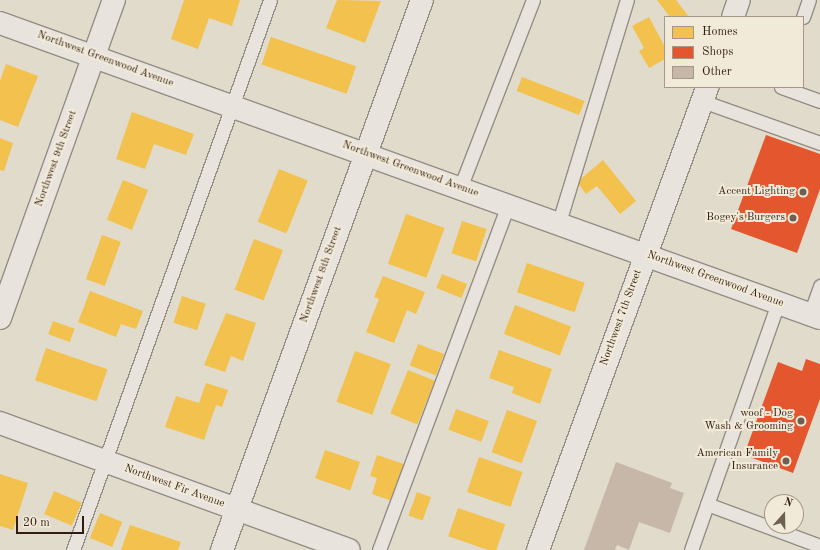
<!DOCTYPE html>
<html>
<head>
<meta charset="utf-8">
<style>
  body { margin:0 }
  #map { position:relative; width:820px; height:550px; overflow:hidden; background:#e1dbcc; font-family:"Old Standard TT",serif }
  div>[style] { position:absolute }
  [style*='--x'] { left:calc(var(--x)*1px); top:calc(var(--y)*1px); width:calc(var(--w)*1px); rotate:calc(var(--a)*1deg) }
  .homes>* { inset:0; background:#f2c14e; transform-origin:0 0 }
  .shops>* { inset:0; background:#e4572e }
  .building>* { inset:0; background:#c7b7a8 }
  .roads { filter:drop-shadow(1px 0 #948d84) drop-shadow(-1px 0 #948d84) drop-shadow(0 1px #948d84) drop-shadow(0 -1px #948d84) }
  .service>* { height:13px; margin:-6.5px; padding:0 6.5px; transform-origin:6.5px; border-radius:6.5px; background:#e8e4dd }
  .minor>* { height:22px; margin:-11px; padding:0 11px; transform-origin:11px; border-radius:11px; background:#e8e4dd }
  .dots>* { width:11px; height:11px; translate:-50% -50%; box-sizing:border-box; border:2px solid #f1ead8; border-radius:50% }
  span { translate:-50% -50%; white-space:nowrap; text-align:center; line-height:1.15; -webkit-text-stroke:4px #f1ead8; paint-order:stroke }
  .street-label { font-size:11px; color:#321b12 }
  .poi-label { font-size:11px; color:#321b12 }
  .right { translate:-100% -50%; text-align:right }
  .legend { position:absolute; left:664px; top:16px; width:140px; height:72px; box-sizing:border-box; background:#f1ead8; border:1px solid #a59789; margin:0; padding:5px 7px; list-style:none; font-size:12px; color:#321b12 }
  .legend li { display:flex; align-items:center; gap:8px; height:20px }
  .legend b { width:20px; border:1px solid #a59789 }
  .north { position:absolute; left:764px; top:494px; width:40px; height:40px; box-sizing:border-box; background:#f1ead8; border:1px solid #a59789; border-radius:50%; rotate:20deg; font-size:11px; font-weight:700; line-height:16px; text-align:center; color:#321b12 }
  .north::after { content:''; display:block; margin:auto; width:14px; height:18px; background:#6f5e53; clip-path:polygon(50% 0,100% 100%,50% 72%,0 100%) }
  .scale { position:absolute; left:16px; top:516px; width:68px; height:18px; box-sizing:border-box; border:2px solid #321b12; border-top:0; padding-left:5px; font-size:12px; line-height:14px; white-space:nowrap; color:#321b12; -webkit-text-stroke:3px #f1ead8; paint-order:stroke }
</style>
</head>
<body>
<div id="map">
  <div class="homes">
    <div style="clip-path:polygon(184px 0,240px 0,232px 26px,209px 18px,198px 49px,171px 39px)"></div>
    <div style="clip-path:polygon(337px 0,381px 1px,365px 43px,326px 28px)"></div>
    <div style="clip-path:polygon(657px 0,676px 0,689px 17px,670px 17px)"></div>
    <div style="clip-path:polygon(649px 17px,665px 47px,665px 59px,649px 68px,639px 51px,644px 48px,632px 26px)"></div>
    <div style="left:271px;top:37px;width:90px;height:29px;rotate:19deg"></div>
    <div style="clip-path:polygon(6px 64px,38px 76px,18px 127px,0 120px,0 81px)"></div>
    <div style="left:522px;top:77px;width:67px;height:15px;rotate:21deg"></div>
    <div style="clip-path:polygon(132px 112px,194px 134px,186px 155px,154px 144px,145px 169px,116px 159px)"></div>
    <div style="clip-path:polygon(0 138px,13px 143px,4px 171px,0 170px)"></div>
    <div style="clip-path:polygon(603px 160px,636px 201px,620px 214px,597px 186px,586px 194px,577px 182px)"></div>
    <div style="left:279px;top:169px;width:31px;height:57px;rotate:22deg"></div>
    <div style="left:123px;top:180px;width:27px;height:43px;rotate:22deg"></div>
    <div style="left:406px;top:214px;width:41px;height:53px;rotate:20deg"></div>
    <div style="left:462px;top:221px;width:26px;height:34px;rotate:18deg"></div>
    <div style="left:102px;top:235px;width:20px;height:47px;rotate:20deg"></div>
    <div style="left:254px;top:239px;width:31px;height:54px;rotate:21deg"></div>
    <div style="left:527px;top:263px;width:61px;height:31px;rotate:19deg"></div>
    <div style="left:442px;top:274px;width:27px;height:15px;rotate:22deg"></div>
    <div style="clip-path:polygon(383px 276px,425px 292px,416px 314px,407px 310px,394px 343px,366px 332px,379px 299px,374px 297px)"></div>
    <div style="clip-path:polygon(90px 291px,143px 311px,136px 329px,121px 324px,116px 337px,78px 322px)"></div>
    <div style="left:182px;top:296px;width:25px;height:28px;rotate:18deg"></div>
    <div style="left:515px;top:305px;width:60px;height:31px;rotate:21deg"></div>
    <div style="clip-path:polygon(226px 313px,256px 323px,243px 361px,231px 356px,225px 372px,204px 365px)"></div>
    <div style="left:53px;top:321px;width:23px;height:14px;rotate:20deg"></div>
    <div style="left:418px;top:344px;width:28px;height:23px;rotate:21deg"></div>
    <div style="left:46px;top:348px;width:65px;height:34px;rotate:19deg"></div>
    <div style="clip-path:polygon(499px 350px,552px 369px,540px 404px,512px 393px,514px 387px,489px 378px)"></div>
    <div style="left:355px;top:351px;width:38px;height:54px;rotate:20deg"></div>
    <div style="left:408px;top:370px;width:29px;height:47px;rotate:22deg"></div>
    <div style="clip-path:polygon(206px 383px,228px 390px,222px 407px,216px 405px,204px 440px,165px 427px,176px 396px,199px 403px)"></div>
    <div style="left:456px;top:409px;width:35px;height:22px;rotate:20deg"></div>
    <div style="left:507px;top:410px;width:32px;height:45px;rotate:20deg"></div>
    <div style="left:325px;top:450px;width:37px;height:30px;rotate:19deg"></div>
    <div style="clip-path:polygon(377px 455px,404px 464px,392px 501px,372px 494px,377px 478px,370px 476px)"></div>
    <div style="left:479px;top:457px;width:46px;height:37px;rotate:19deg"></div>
    <div style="clip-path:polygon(0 474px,28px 483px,13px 530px,0 526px)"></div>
    <div style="left:54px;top:491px;width:30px;height:25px;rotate:23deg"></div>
    <div style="left:417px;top:492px;width:15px;height:25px;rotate:20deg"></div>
    <div style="left:458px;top:508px;width:50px;height:30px;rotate:19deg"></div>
    <div style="left:100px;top:513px;width:24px;height:27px;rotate:22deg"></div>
    <div style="clip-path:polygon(130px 525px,181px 542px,178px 550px,121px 550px)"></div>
  </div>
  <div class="shops">
    <div style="clip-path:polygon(766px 135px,820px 154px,820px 189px,797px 253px,731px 229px)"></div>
    <div style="clip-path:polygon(806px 359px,820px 364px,820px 399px,793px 473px,744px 455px,778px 362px,802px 371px)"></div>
  </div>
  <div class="building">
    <div style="clip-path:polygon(616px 462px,672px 483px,670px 488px,684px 493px,670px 533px,639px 522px,629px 550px,617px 545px,615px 550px,584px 550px)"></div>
  </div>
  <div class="roads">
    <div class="service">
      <div style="--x:803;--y:17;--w:18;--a:-71"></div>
      <div style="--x:781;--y:87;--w:41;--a:19.7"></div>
      <div style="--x:702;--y:101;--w:125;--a:19.6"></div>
      <div style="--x:460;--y:188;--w:202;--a:-68.8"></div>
      <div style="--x:559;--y:222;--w:232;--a:-73"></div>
      <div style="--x:810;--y:314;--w:30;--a:-70"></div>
      <div style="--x:707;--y:504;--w:121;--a:20.4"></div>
      <div style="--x:73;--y:550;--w:584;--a:-70.29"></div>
      <div style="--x:379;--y:550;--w:368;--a:-69.5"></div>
      <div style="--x:691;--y:550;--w:262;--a:-70.6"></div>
    </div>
    <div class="minor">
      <div style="--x:733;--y:17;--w:18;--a:-71"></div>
      <div style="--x:0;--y:23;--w:871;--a:19.79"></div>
      <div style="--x:0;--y:318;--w:338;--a:-70.3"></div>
      <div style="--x:0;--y:423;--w:371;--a:20"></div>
      <div style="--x:222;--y:550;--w:585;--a:-70.02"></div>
      <div style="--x:538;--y:550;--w:493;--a:-69.9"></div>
    </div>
  </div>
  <div class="dots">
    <div style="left:803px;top:192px;background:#6f5e53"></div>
    <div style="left:793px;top:218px;background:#6f5e53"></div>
    <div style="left:801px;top:421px;background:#6f5e53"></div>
    <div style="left:786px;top:461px;background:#6f5e53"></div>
  </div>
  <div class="street-label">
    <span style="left:105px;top:60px;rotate:20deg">Northwest Greenwood Avenue</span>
    <span style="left:57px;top:159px;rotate:-70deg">Northwest 9th Street</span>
    <span style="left:410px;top:170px;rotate:20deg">Northwest Greenwood Avenue</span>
    <span style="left:322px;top:275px;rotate:-70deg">Northwest 8th Street</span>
    <span style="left:715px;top:280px;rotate:20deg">Northwest Greenwood Avenue</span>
    <span style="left:622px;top:318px;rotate:-70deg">Northwest 7th Street</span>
    <span style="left:174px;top:487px;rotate:20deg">Northwest Fir Avenue</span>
  </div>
  <div class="poi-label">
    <span class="right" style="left:795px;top:192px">Accent Lighting</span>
    <span class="right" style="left:785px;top:218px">Bogey's Burgers</span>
    <span class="right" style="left:793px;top:421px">woof - Dog<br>Wash &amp; Grooming</span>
    <span class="right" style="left:778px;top:461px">American Family<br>Insurance</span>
  </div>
  <ul class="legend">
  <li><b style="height:11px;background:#f2c14e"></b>Homes</li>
  <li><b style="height:11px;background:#e4572e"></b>Shops</li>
  <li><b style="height:11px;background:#c7b7a8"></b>Other</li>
  </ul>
  <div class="north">N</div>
  <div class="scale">20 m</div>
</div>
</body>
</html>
